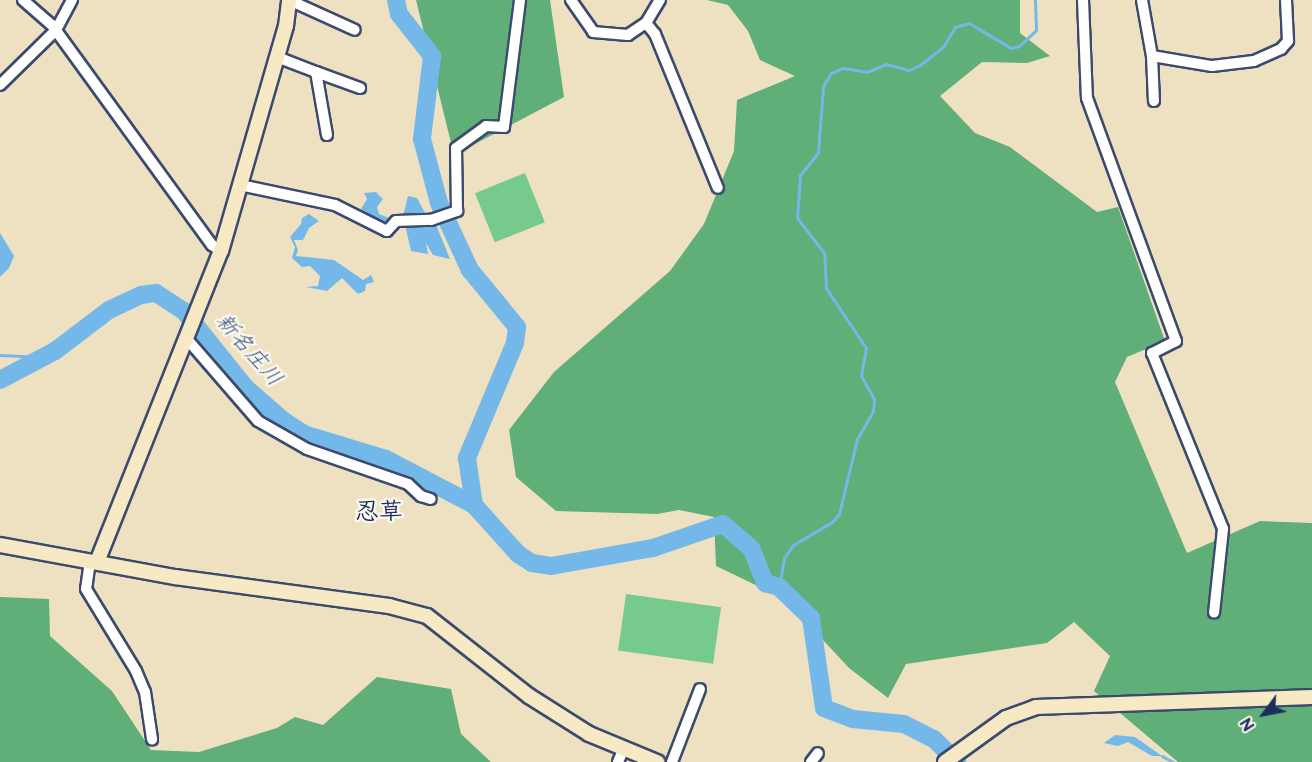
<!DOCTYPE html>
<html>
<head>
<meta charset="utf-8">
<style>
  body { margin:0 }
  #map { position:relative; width:1312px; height:762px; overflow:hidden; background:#eee1c1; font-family:"Balsamiq Sans","Klee One",sans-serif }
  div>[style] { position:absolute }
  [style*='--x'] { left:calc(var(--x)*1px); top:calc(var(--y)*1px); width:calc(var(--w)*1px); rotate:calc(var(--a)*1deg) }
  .green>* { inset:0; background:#76ca8d; transform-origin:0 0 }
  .forest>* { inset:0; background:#60ae78 }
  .water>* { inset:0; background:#73b8e9 }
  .stream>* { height:3px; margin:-1.5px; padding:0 1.5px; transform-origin:1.5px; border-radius:1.5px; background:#73b8e9 }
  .river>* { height:18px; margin:-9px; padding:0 9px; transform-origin:9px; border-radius:9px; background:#73b8e9 }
  .roads { filter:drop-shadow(2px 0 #3b4a6d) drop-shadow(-2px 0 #3b4a6d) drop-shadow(0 2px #3b4a6d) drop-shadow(0 -2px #3b4a6d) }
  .street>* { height:10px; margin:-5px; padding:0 5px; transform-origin:5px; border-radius:5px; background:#fff }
  .secondary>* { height:14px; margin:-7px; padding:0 7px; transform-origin:7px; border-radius:7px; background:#f6e9c3 }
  span { translate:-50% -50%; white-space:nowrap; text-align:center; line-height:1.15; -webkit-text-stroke:5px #fbf7ec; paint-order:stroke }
  .water-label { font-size:22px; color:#355888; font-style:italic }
  .quarter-label { font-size:24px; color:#1b2f5e; font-weight:700 }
  .north { position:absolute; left:1234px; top:684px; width:60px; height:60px; -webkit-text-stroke:4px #fbf7ec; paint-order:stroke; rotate:238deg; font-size:16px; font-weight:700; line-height:24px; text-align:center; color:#1b2f5e }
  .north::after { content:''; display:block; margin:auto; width:21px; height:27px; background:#1b2f5e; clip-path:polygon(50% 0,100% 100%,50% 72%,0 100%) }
</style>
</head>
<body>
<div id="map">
  <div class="green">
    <div style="left:525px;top:173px;width:53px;height:54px;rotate:68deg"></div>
    <div style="left:626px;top:594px;width:96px;height:57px;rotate:8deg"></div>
  </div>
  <div class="forest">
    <div style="clip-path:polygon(416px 0,550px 0,564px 97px,454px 155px)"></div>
    <div style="clip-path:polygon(707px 0,1020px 0,1020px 33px,1050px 56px,1027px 63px,982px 62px,940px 96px,975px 133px,1010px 147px,1097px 212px,1118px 207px,1165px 341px,1127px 357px,1115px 382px,1187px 553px,1260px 521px,1312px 523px,1312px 762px,1178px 762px,1094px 691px,1110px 656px,1074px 622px,1047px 643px,906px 664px,888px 698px,849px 668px,785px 599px,716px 566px,714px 517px,679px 510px,657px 514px,556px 511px,516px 477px,509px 430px,554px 372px,670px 271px,704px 224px,734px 151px,737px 100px,795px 76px,760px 60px,748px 31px,728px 5px)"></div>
    <div style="clip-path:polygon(0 597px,49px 599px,50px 636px,112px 691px,151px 750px,199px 752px,277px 728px,295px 717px,323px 725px,377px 677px,451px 689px,461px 734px,491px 762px,0 762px)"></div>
  </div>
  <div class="water">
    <div style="clip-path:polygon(376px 192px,383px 199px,377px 207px,379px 214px,389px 218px,383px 223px,361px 209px,367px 199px,364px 193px)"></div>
    <div style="clip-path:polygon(408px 196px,417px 198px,430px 222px,435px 222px,450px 259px,433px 255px,426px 243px,428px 254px,411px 251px,403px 216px)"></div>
    <div style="clip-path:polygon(309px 214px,319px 221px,309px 228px,303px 240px,294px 240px,298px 250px,296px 256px,334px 260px,363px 280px,371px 275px,374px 282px,366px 284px,365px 291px,358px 294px,342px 278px,327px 291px,306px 287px,318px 286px,320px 276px,310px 266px,302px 267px,292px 258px,295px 247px,290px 237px,301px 224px,302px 218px)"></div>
    <div style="clip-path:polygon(0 233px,14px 256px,9px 268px,0 277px)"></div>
    <div style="clip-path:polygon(1115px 735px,1135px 737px,1162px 756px,1152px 756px,1128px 742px,1118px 746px,1104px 743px)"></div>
  </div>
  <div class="stream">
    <div style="--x:0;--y:355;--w:43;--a:2.7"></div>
    <div style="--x:779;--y:587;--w:29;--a:-80"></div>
    <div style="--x:784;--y:558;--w:16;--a:-55"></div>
    <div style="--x:793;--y:545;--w:45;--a:-30.5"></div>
    <div style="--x:832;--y:522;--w:11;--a:-49"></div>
    <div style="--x:839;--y:514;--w:77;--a:-76.5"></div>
    <div style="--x:857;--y:439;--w:32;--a:-60"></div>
    <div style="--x:873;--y:411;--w:12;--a:-85"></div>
    <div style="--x:874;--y:399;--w:26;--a:-119"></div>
    <div style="--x:861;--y:376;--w:28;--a:-80"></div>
    <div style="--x:866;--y:348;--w:72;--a:-123.7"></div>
    <div style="--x:826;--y:288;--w:35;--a:-93"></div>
    <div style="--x:824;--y:253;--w:44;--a:-127.6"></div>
    <div style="--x:797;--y:218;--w:43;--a:-86"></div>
    <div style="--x:800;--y:175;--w:28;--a:-51"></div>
    <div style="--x:818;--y:153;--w:67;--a:-85.7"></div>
    <div style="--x:823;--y:86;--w:15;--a:-58"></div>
    <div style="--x:831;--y:73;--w:13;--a:-23"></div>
    <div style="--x:843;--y:68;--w:24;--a:9"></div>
    <div style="--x:867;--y:72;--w:21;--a:-23"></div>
    <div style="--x:886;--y:64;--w:24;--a:15"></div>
    <div style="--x:909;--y:70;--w:12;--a:-24"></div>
    <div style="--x:920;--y:65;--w:29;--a:-38"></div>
    <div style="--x:943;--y:47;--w:23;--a:-59"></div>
    <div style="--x:955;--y:27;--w:15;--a:-16"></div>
    <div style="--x:969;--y:23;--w:49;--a:30.8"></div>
    <div style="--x:1011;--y:48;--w:8;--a:-14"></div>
    <div style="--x:1019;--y:46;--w:23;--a:-43"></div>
    <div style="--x:1036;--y:30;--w:30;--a:-92"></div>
    <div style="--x:1162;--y:756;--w:13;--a:29"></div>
  </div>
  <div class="river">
    <div style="--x:396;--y:0;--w:14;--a:78"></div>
    <div style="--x:399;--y:14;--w:53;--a:51.8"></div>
    <div style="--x:432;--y:56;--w:84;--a:96.9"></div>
    <div style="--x:422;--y:139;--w:66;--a:75.1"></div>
    <div style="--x:439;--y:203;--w:74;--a:65.2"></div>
    <div style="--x:470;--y:270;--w:74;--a:50.5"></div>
    <div style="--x:517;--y:327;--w:16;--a:97"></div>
    <div style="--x:515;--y:343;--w:125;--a:112.7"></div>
    <div style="--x:467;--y:458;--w:48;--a:81.5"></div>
    <div style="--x:474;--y:505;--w:66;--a:48.1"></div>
    <div style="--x:518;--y:554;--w:17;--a:33"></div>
    <div style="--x:532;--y:563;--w:19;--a:9"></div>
    <div style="--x:551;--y:566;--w:104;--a:-10"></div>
    <div style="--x:653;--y:548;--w:74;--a:-18.9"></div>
    <div style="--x:723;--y:524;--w:37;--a:41"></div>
    <div style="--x:751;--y:548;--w:38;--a:68"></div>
    <div style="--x:765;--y:583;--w:15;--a:16"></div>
    <div style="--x:779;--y:587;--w:45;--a:44.1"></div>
    <div style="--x:811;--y:618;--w:91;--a:81.8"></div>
    <div style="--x:824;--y:708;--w:31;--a:21"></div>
    <div style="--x:853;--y:719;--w:51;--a:5.6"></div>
    <div style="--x:904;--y:724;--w:34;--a:27"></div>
    <div style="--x:934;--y:739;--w:33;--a:45"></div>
    <div style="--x:0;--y:380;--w:62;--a:-27.8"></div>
    <div style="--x:55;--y:351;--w:68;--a:-37.2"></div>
    <div style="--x:109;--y:310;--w:35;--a:-25"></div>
    <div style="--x:141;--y:295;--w:15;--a:-8"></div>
    <div style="--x:156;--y:293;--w:33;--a:33"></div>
    <div style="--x:184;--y:311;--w:97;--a:51.2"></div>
    <div style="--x:245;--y:387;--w:52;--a:41.1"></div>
    <div style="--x:284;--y:421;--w:24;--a:33"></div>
    <div style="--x:304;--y:434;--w:86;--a:17"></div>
    <div style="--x:386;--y:459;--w:99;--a:27.6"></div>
  </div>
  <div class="roads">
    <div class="street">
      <div style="--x:23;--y:0;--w:38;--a:41"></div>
      <div style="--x:52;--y:25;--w:272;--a:54"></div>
      <div style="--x:212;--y:245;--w:11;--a:34"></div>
      <div style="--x:289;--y:0;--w:72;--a:24.4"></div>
      <div style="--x:571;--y:0;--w:39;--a:55"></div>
      <div style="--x:593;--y:32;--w:35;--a:5"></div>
      <div style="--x:628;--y:35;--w:22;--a:-34"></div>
      <div style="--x:646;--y:23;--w:27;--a:-59"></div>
      <div style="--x:1083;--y:0;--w:98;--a:87.7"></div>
      <div style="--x:1087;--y:98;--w:259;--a:69.9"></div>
      <div style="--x:1176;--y:341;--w:27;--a:153"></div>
      <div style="--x:1152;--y:353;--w:190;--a:68"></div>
      <div style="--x:1223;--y:529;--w:84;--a:96.1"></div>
      <div style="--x:1142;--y:0;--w:57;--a:79.9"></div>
      <div style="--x:1152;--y:56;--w:45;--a:87.5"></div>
      <div style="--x:646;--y:23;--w:14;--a:51"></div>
      <div style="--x:655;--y:34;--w:166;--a:67.8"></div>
      <div style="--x:1152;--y:56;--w:61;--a:9.5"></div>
      <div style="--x:1212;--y:66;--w:42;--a:-6.8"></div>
      <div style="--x:1254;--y:61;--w:30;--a:-24"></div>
      <div style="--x:1281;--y:49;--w:11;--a:-49"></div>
      <div style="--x:1288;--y:41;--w:41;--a:-92.8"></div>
      <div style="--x:277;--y:57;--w:42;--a:21"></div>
      <div style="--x:316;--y:72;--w:64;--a:80.1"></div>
      <div style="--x:316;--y:72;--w:47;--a:20"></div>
      <div style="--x:0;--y:85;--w:78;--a:-44.5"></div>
      <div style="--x:56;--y:30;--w:34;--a:-62"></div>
      <div style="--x:240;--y:185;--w:97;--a:11.9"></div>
      <div style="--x:335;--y:205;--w:58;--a:26.6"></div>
      <div style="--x:387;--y:231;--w:13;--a:-48"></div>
      <div style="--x:396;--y:221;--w:35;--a:-2"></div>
      <div style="--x:431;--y:220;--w:28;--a:-19"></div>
      <div style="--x:457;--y:211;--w:63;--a:-90.9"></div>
      <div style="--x:456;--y:148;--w:37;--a:-36"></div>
      <div style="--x:486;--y:126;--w:18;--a:3"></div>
      <div style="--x:504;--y:127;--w:128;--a:-82.8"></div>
      <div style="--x:187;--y:339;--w:108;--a:49.1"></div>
      <div style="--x:258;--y:421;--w:56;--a:29.7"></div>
      <div style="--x:307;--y:449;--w:107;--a:19.1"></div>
      <div style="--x:408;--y:484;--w:18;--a:43"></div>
      <div style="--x:421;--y:496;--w:10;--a:17"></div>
      <div style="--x:90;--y:561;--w:28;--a:98"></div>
      <div style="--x:86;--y:589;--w:96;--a:58.6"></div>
      <div style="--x:136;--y:671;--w:23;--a:67"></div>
      <div style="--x:145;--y:692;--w:48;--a:81.5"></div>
      <div style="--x:618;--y:762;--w:15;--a:-67"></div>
      <div style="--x:672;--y:762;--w:78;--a:-69"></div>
      <div style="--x:811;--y:762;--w:11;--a:-52"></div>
    </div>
    <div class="secondary">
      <div style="--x:0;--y:545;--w:178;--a:10.4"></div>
      <div style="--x:175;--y:577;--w:216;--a:7.7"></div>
      <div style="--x:389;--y:606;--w:39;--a:15"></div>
      <div style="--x:427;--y:616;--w:130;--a:38.1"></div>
      <div style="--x:529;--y:696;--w:71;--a:32.3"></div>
      <div style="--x:589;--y:734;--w:74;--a:22.4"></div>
      <div style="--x:97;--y:562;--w:335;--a:-68.3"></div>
      <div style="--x:221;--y:251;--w:234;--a:-73.9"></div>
      <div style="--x:286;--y:26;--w:26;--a:-83"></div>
      <div style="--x:945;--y:762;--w:75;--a:-35.8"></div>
      <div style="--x:1006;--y:718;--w:32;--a:-20"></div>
      <div style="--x:1036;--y:707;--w:276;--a:-2.1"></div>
    </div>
  </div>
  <div class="water-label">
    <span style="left:249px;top:350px;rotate:49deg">新名庄川</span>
  </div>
  <div class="quarter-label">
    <span style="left:379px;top:512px">忍草</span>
  </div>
  <div class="north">N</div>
</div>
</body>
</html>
